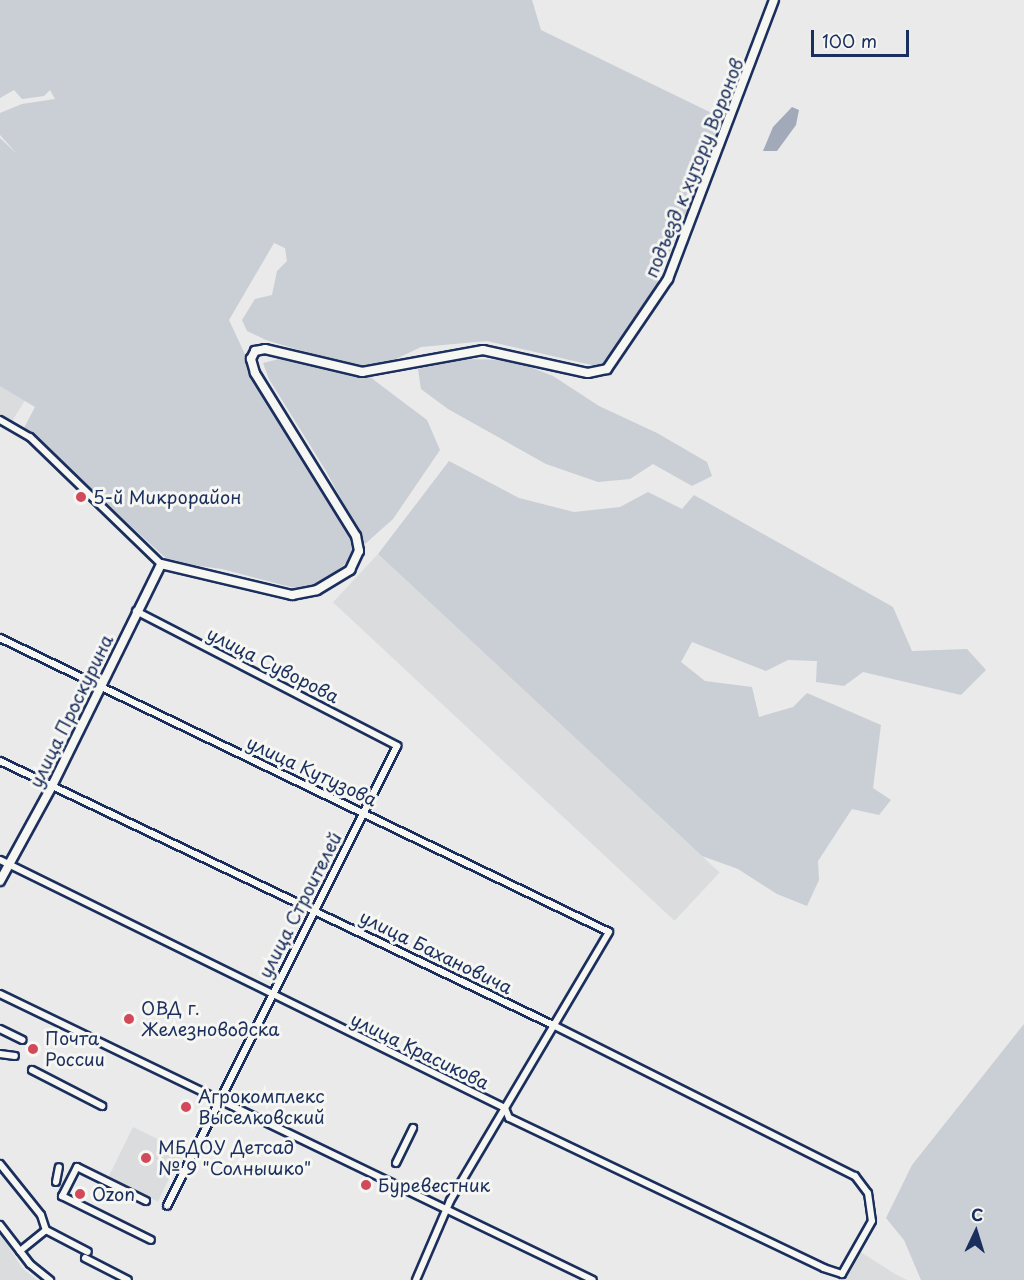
<!DOCTYPE html>
<html>
<head>
<meta charset="utf-8">
<style>
  body { margin:0 }
  #map { position:relative; width:1024px; height:1280px; overflow:hidden; background:#e9eae9; font-family:"Playpen Sans",sans-serif }
  div>[style] { position:absolute }
  [style*='--x'] { left:calc(var(--x)*1px); top:calc(var(--y)*1px); width:calc(var(--w)*1px); rotate:calc(var(--a)*1deg) }
  .built>* { inset:0; background:#dadcde; transform-origin:0 0 }
  .green>* { inset:0; background:#caced5 }
  .water>* { inset:0; background:#a2aaba }
  .roads { filter:drop-shadow(2px 0 #1b2f5e) drop-shadow(-2px 0 #1b2f5e) drop-shadow(0 2px #1b2f5e) drop-shadow(0 -2px #1b2f5e) }
  .minor>* { height:6px; margin:-3px; padding:0 3px; transform-origin:3px; border-radius:3px; background:#f6f6f2 }
  .tertiary>* { height:8px; margin:-4px; padding:0 4px; transform-origin:4px; border-radius:4px; background:#f6f6f2 }
  .dots>* { width:16px; height:16px; translate:-50% -50%; box-sizing:border-box; border:3px solid #f6f6f2; border-radius:50% }
  span { translate:-50% -50%; white-space:nowrap; text-align:center; line-height:1.15; -webkit-text-stroke:6px #f6f6f2; paint-order:stroke }
  .street-label { font-size:18px; color:#1b2f5e }
  .poi-label { font-size:18px; color:#1b2f5e }
  .left { translate:0 -50%; text-align:left }
  .north { position:absolute; left:946px; top:1202px; width:60px; height:60px; -webkit-text-stroke:4px #f6f6f2; paint-order:stroke; rotate:4deg; font-size:16px; font-weight:700; line-height:24px; text-align:center; color:#1b2f5e }
  .north::after { content:''; display:block; margin:auto; width:21px; height:27px; background:#1b2f5e; clip-path:polygon(50% 0,100% 100%,50% 72%,0 100%) }
  .scale { position:absolute; left:811px; top:30px; width:98px; height:27px; box-sizing:border-box; border:3px solid #1b2f5e; border-top:0; padding-left:8px; font-size:18px; line-height:21px; white-space:nowrap; color:#1b2f5e; -webkit-text-stroke:4px #f6f6f2; paint-order:stroke }
</style>
</head>
<body>
<div id="map">
  <div class="built">
    <div style="clip-path:polygon(0 374px,30px 392px,11px 423px,0 417px)"></div>
    <div style="left:378px;top:554px;width:467px;height:66px;rotate:43deg"></div>
    <div style="left:133px;top:1127px;width:55px;height:56px;rotate:26deg"></div>
    <div style="clip-path:polygon(0 1232px,22px 1268px,37px 1280px,0 1280px)"></div>
    <div style="clip-path:polygon(859px 1251px,895px 1274px,907px 1280px,843px 1280px)"></div>
  </div>
  <div class="green">
    <div style="clip-path:polygon(0 0,532px 0,541px 30px,724px 119px,651px 298px,600px 367px,487px 341px,421px 347px,381px 366px,348px 365px,266px 340px,247px 331px,242px 320px,255px 299px,272px 295px,277px 271px,287px 261px,285px 248px,274px 243px,229px 320px,260px 387px,355px 547px,348px 561px,330px 577px,302px 590px,222px 569px,170px 562px,24px 428px,35px 407px,0 386px,0 138px,17px 154px,0 135px,0 113px,22px 104px,55px 99px,50px 90px,44px 96px,22px 99px,14px 90px,0 98px)"></div>
    <div style="clip-path:polygon(279px 359px,370px 377px,427px 420px,440px 450px,393px 519px,365px 544px,326px 471px,269px 379px,263px 363px)"></div>
    <div style="clip-path:polygon(462px 359px,512px 360px,553px 376px,599px 406px,657px 433px,707px 462px,712px 476px,692px 486px,653px 464px,630px 479px,598px 482px,546px 464px,448px 409px,421px 389px,418px 369px)"></div>
    <div style="clip-path:polygon(449px 461px,519px 498px,574px 512px,620px 507px,648px 492px,682px 509px,694px 495px,893px 607px,912px 651px,967px 649px,986px 670px,961px 695px,863px 672px,844px 686px,816px 682px,817px 661px,788px 660px,766px 671px,692px 642px,681px 662px,705px 681px,752px 687px,759px 717px,793px 707px,807px 693px,881px 725px,873px 788px,891px 800px,879px 815px,852px 809px,818px 861px,819px 880px,807px 906px,777px 894px,738px 869px,702px 856px,378px 554px)"></div>
    <div style="clip-path:polygon(1024px 1024px,1024px 1280px,921px 1280px,904px 1240px,886px 1218px,912px 1165px)"></div>
  </div>
  <div class="water">
    <div style="clip-path:polygon(792px 107px,799px 110px,796px 125px,777px 151px,763px 151px,773px 127px)"></div>
  </div>
  <div class="roads">
    <div class="minor">
      <div style="--x:0;--y:420;--w:34;--a:30"></div>
      <div style="--x:30;--y:437;--w:182;--a:44.1"></div>
      <div style="--x:136;--y:611;--w:294;--a:27.3"></div>
      <div style="--x:397;--y:746;--w:514;--a:116.57"></div>
      <div style="--x:0;--y:638;--w:676;--a:25.77"></div>
      <div style="--x:609;--y:932;--w:312;--a:120.6"></div>
      <div style="--x:450;--y:1201;--w:86;--a:113.3"></div>
      <div style="--x:0;--y:761;--w:613;--a:25.52"></div>
      <div style="--x:553;--y:1025;--w:338;--a:26.6"></div>
      <div style="--x:855;--y:1176;--w:21;--a:53"></div>
      <div style="--x:868;--y:1193;--w:28;--a:82"></div>
      <div style="--x:872;--y:1221;--w:61;--a:119.5"></div>
      <div style="--x:842;--y:1274;--w:19;--a:-162"></div>
      <div style="--x:824;--y:1268;--w:349;--a:-154.5"></div>
      <div style="--x:509;--y:1118;--w:11;--a:-112"></div>
      <div style="--x:505;--y:1108;--w:563;--a:-153.84"></div>
      <div style="--x:0;--y:994;--w:658;--a:25.75"></div>
      <div style="--x:0;--y:1029;--w:25;--a:26"></div>
      <div style="--x:0;--y:1054;--w:15;--a:8"></div>
      <div style="--x:32;--y:1070;--w:79;--a:27.2"></div>
      <div style="--x:396;--y:1163;--w:39;--a:-64"></div>
      <div style="--x:0;--y:1164;--w:65;--a:51.2"></div>
      <div style="--x:41;--y:1215;--w:16;--a:72"></div>
      <div style="--x:56;--y:1182;--w:15;--a:-79"></div>
      <div style="--x:146;--y:1201;--w:77;--a:-153.8"></div>
      <div style="--x:77;--y:1167;--w:33;--a:117"></div>
      <div style="--x:62;--y:1196;--w:99;--a:26.3"></div>
      <div style="--x:0;--y:1225;--w:49;--a:52.4"></div>
      <div style="--x:30;--y:1264;--w:26;--a:39"></div>
      <div style="--x:20;--y:1251;--w:33;--a:-39"></div>
      <div style="--x:46;--y:1230;--w:47;--a:27.6"></div>
      <div style="--x:85;--y:1258;--w:48;--a:27.1"></div>
    </div>
    <div class="tertiary">
      <div style="--x:0;--y:881;--w:108;--a:-61.3"></div>
      <div style="--x:52;--y:786;--w:247;--a:-63.8"></div>
      <div style="--x:161;--y:564;--w:135;--a:13.3"></div>
      <div style="--x:292;--y:595;--w:25;--a:-11"></div>
      <div style="--x:317;--y:590;--w:39;--a:-31"></div>
      <div style="--x:350;--y:570;--w:21;--a:-65"></div>
      <div style="--x:359;--y:551;--w:15;--a:-101"></div>
      <div style="--x:356;--y:536;--w:192;--a:-121.8"></div>
      <div style="--x:255;--y:373;--w:15;--a:-106"></div>
      <div style="--x:251;--y:359;--w:9;--a:-63"></div>
      <div style="--x:255;--y:351;--w:10;--a:-11"></div>
      <div style="--x:265;--y:349;--w:100;--a:13.3"></div>
      <div style="--x:362;--y:372;--w:123;--a:-10.3"></div>
      <div style="--x:483;--y:350;--w:107;--a:12.4"></div>
      <div style="--x:588;--y:373;--w:19;--a:-12"></div>
      <div style="--x:607;--y:369;--w:109;--a:-55.9"></div>
      <div style="--x:668;--y:279;--w:298;--a:-69.2"></div>
    </div>
  </div>
  <div class="dots">
    <div style="left:81px;top:497px;background:#d1495b"></div>
    <div style="left:129px;top:1019px;background:#d1495b"></div>
    <div style="left:33px;top:1049px;background:#d1495b"></div>
    <div style="left:186px;top:1107px;background:#d1495b"></div>
    <div style="left:146px;top:1158px;background:#d1495b"></div>
    <div style="left:366px;top:1185px;background:#d1495b"></div>
    <div style="left:80px;top:1194px;background:#d1495b"></div>
  </div>
  <div class="street-label">
    <span style="left:694px;top:168px;rotate:-68deg">подъезд к хутору Воронов</span>
    <span style="left:273px;top:665px;rotate:27deg">улица Суворова</span>
    <span style="left:71px;top:711px;rotate:-64deg">улица Проскурина</span>
    <span style="left:312px;top:771px;rotate:25deg">улица Кутузова</span>
    <span style="left:300px;top:905px;rotate:-63deg">улица Строителей</span>
    <span style="left:436px;top:952px;rotate:26deg">улица Бахановича</span>
    <span style="left:420px;top:1051px;rotate:26deg">улица Красикова</span>
  </div>
  <div class="poi-label">
    <span class="left" style="left:93px;top:497px">5-й Микрорайон</span>
    <span class="left" style="left:141px;top:1019px">ОВД г.<br>Железноводска</span>
    <span class="left" style="left:45px;top:1049px">Почта<br>России</span>
    <span class="left" style="left:198px;top:1107px">Агрокомплекс<br>Выселковский</span>
    <span class="left" style="left:158px;top:1158px">МБДОУ Детсад<br>№ 9 "Солнышко"</span>
    <span class="left" style="left:378px;top:1185px">Буревестник</span>
    <span class="left" style="left:92px;top:1194px">Ozon</span>
  </div>
  <div class="north">С</div>
  <div class="scale">100 m</div>
</div>
</body>
</html>
